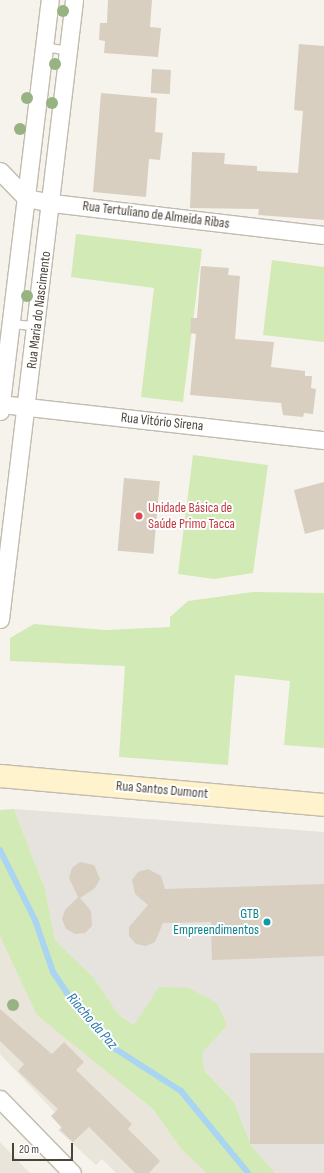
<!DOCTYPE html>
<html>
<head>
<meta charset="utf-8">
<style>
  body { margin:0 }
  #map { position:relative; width:324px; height:1173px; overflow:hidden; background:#f6f3ec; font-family:"Sofia Sans Condensed",sans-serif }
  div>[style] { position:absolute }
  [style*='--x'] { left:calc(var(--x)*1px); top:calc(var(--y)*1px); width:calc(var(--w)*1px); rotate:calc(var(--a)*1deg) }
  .residential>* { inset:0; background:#eae5da }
  .industrial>* { inset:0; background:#e6e2dd }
  .green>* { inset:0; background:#d2eab5 }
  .stream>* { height:6px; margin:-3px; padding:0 3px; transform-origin:3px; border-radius:3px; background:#a9d4f2 }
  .building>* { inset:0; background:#d8cfc1; transform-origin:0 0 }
  .roads { filter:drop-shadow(1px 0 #c2bbae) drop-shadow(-1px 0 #c2bbae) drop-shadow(0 1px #c2bbae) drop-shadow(0 -1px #c2bbae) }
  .service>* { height:8px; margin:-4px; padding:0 4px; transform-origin:4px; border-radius:4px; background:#fff }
  .minor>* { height:17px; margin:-8.5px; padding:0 8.5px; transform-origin:8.5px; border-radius:8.5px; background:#fff }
  .secondary>* { height:22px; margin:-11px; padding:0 11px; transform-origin:11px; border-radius:11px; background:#fff3cd }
  .trees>* { width:12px; height:12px; margin:-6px; border-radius:50%; background:#97b381 }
  .dots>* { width:11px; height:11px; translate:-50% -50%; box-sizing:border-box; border:2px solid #fff; border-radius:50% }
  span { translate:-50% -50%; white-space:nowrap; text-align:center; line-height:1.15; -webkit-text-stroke:4px #fff; paint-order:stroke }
  .street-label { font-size:14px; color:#4b4439 }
  .health-label { font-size:14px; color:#be3a42 }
  .left { translate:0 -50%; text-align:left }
  .culture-label { font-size:14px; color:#0d838f }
  .right { translate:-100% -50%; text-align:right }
  .water-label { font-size:15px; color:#2e7ab2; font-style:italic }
  .scale { position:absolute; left:12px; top:1143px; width:61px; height:18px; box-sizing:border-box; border:2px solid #4b4439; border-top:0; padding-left:5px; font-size:12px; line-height:14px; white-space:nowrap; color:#4b4439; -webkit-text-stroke:3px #fff; paint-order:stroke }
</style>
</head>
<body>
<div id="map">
  <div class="residential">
    <div style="clip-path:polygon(0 880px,238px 1173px,116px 1173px,102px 1159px,96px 1165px,58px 1130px,65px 1123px,0 1054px)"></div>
    <div style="clip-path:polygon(0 1142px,30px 1173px,0 1173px)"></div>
  </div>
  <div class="industrial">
    <div style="clip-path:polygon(14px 809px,324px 832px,324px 1173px,275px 1173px,251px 1145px,234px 1102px,206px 1072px,119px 1015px,94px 978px,55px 940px,45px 889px)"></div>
  </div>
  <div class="green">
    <div style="clip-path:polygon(76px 234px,202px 249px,183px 402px,141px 397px,154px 288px,71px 277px)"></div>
    <div style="clip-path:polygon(272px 260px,324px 267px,324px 342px,263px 335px)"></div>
    <div style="clip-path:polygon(193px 455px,268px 465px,253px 573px,214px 579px,178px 574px)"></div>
    <div style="clip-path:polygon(253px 592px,324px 593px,324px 748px,284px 745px,290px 681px,235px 675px,228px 765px,119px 757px,125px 666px,10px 661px,10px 638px,34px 624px,105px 630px,170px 627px,170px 617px,188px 601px)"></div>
    <div style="clip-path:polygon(14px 809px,45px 889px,55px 940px,94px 978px,119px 1015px,134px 1025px,159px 987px,189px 988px,217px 1003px,227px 1025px,202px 1053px,204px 1070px,234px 1102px,251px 1145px,275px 1173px,207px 1173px,182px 1150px,153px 1109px,37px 1015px,0 936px,0 810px)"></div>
  </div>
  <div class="stream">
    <div style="--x:0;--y:850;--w:78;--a:63.4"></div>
    <div style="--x:35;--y:920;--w:55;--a:70.9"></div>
    <div style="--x:53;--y:972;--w:43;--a:56.3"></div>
    <div style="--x:77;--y:1008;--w:54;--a:47.2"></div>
    <div style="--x:114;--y:1048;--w:80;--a:32.7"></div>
    <div style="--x:181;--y:1091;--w:106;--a:50.7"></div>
  </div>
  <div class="building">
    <div style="clip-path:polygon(108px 0,152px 0,150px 27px,161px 28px,158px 57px,104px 53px,105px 41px,99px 40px,100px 23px,107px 23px)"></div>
    <div style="clip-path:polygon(299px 44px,324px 46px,324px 220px,258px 215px,259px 209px,190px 208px,192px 152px,225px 153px,224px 164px,257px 166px,257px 171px,298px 173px,303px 111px,294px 110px)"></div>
    <div style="left:152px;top:69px;width:19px;height:24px;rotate:3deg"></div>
    <div style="clip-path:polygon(101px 93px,157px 98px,155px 132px,163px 133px,160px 160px,149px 159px,146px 197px,93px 192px)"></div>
    <div style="clip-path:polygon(201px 266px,229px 268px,228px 275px,240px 276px,235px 339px,274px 342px,271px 367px,305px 371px,305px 376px,312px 376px,311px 388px,316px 389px,313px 414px,304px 413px,303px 417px,283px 415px,281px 403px,190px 395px,196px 334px,190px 333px,191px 318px,197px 318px)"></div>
    <div style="left:124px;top:478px;width:36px;height:73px;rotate:5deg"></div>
    <div style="clip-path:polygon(324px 482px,324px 529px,305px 534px,294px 490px)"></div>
    <div style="clip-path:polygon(80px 862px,94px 865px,100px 879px,95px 888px,80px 898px,91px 911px,92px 926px,85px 933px,75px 934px,66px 929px,62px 919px,65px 910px,78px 897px,69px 878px,72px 868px)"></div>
    <div style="clip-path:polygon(148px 869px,161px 876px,165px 889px,324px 884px,324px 956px,212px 960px,211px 922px,163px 923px,155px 942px,146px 946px,136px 944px,129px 936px,129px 927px,148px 905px,135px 894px,132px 880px,138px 872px)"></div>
    <div style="clip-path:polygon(0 1009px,52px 1054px,64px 1042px,84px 1062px,76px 1070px,132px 1124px,128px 1129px,160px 1161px,149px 1173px,135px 1173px,89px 1127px,73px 1142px,60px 1130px,62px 1128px,51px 1116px,58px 1109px,18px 1071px,24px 1064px,0 1041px)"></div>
    <div style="left:324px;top:1053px;width:91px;height:74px;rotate:90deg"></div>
  </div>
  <div class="roads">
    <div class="service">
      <div style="--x:44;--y:47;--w:25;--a:9"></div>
      <div style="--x:11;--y:324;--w:25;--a:5"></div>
    </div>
    <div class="minor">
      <div style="--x:0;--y:171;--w:37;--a:46"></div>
      <div style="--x:26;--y:198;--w:26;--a:11"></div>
      <div style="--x:52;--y:203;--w:274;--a:6.7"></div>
      <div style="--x:1;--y:404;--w:325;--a:6.4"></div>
      <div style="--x:0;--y:411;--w:414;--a:-83.1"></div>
      <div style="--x:0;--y:619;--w:623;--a:-83.18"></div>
      <div style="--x:0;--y:1099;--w:103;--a:45.8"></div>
    </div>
    <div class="secondary">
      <div style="--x:0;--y:776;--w:325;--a:5.1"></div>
    </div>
  </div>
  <div class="trees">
    <div style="left:63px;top:11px"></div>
    <div style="left:55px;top:64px"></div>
    <div style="left:27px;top:98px"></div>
    <div style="left:52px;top:103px"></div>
    <div style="left:20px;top:129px"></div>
    <div style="left:27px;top:296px"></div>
    <div style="left:13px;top:1005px"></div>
  </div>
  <div class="dots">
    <div style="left:139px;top:516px;background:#e0444e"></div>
    <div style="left:267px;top:922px;background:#0f9aa8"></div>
  </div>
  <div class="street-label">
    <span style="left:156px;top:215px;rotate:7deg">Rua Tertuliano de Almeida Ribas</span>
    <span style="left:39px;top:310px;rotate:-83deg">Rua Maria do Nascimento</span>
    <span style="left:162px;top:422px;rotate:6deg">Rua Vitório Sirena</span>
    <span style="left:162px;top:790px;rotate:5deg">Rua Santos Dumont</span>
  </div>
  <div class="health-label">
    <span class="left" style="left:148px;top:516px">Unidade Básica de<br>Saúde Primo Tacca</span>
  </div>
  <div class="culture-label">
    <span class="right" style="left:259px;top:922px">GTB<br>Empreendimentos</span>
  </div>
  <div class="water-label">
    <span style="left:92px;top:1021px;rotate:49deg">Riacho da Paz</span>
  </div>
  <div class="scale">20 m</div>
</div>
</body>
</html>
